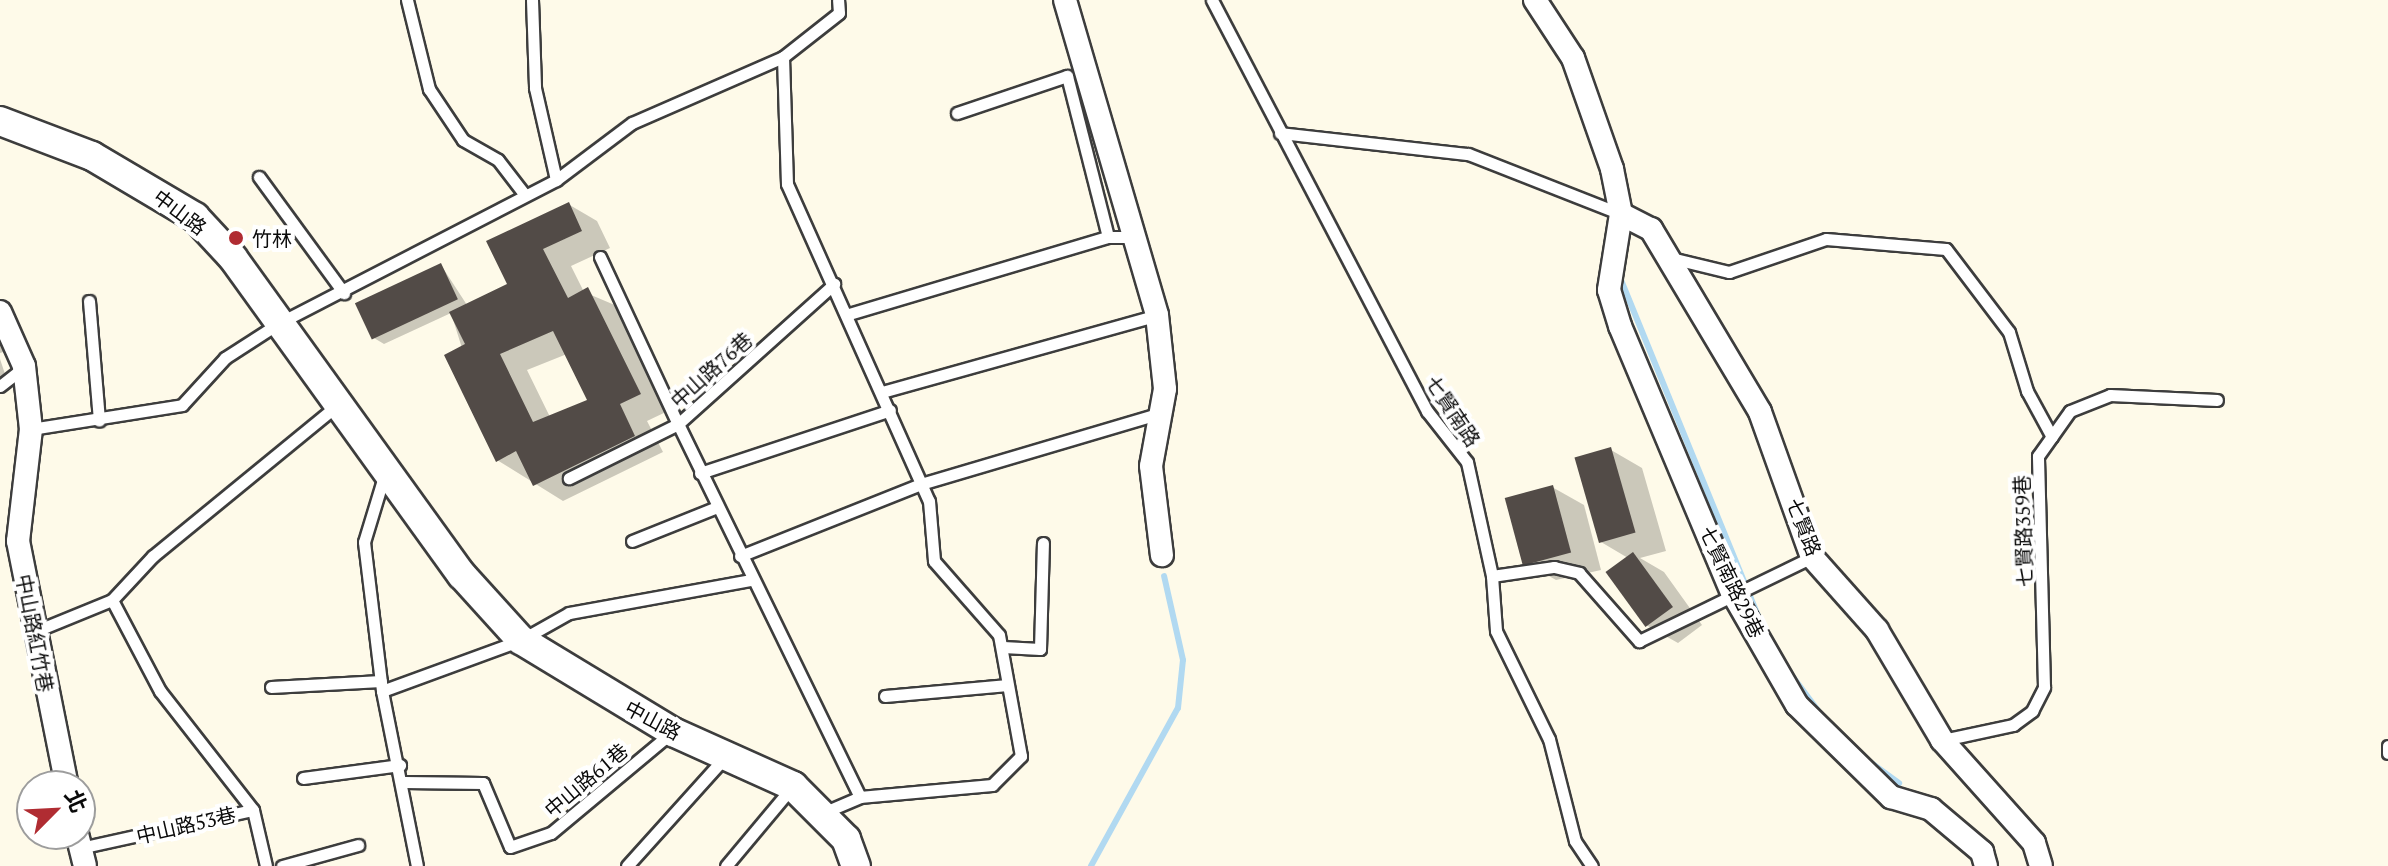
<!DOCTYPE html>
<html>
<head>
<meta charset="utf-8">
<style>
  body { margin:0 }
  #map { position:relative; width:2388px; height:866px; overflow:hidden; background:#fefae9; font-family:"PT Serif","Noto Sans TC",serif }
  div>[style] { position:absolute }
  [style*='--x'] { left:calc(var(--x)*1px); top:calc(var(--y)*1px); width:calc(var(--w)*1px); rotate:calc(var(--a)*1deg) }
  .shadow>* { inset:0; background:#0003 }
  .stream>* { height:6px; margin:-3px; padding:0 3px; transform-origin:3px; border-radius:3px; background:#b1d9f1 }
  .building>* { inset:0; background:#524b47; transform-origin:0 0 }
  .roads { filter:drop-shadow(2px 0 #3d3d3d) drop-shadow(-2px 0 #3d3d3d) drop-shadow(0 2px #3d3d3d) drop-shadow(0 -2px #3d3d3d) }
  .service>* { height:11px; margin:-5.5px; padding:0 5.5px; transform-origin:5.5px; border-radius:5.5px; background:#fff }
  .minor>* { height:22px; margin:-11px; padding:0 11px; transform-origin:11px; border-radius:11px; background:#fff }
  .tertiary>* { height:28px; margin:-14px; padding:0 14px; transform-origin:14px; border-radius:14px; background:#fff }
  .dots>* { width:22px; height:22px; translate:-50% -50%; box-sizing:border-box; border:4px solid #fff; border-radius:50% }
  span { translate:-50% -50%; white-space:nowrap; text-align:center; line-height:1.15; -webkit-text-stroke:8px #fff; paint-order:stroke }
  .street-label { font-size:20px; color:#0a0a0a }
  .poi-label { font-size:20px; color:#0a0a0a }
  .left { translate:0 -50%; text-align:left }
  .north { position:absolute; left:16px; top:770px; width:80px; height:80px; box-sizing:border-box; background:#fff; border:2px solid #9d9d9d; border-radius:50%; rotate:66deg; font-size:22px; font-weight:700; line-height:32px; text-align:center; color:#0a0a0a }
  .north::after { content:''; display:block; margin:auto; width:28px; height:36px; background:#b02c32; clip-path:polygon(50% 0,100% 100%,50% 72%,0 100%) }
</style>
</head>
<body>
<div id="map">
  <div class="shadow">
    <div style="clip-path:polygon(evenodd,568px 204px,597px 221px,610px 248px,571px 266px,584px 292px,617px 306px,668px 411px,647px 421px,663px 452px,563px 501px,497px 460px,451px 313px,384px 344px,374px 338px,441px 265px,467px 305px,509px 285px,568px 204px,567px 354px,590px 401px,550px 417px,527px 370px,567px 354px)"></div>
    <div style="clip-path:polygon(0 323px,10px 350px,0 353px)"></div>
    <div style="clip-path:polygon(0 359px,10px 389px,0 392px)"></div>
    <div style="clip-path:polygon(1611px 450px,1642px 468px,1666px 551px,1640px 558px,1664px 572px,1702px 625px,1678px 643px,1646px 625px,1628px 558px,1601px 542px)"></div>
    <div style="clip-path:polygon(1552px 487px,1584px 505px,1601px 570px,1556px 580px,1524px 562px)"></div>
  </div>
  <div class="stream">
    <div style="--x:1621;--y:280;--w:366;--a:67.8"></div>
    <div style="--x:1790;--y:673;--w:54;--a:53.3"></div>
    <div style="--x:1870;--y:762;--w:36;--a:36"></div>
    <div style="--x:1091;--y:866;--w:180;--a:-61.2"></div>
    <div style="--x:1178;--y:708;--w:48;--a:-84.1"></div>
    <div style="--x:1183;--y:660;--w:86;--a:-102.7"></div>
  </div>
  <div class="building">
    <div style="clip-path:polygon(evenodd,569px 202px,582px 231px,543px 249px,568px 298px,588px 287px,641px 394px,620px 404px,635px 436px,533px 486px,516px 451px,496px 462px,444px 355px,465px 344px,449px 312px,507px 284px,486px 241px,569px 202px,553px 331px,587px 400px,533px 422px,500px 354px,553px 331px)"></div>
    <div style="left:441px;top:263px;width:40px;height:95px;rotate:65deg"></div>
    <div style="left:1611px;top:447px;width:89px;height:38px;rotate:74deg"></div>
    <div style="left:1553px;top:485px;width:70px;height:50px;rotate:75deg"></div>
    <div style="left:1633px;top:552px;width:68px;height:34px;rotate:54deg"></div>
  </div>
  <div class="roads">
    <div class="service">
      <div style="--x:407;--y:0;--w:92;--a:76.1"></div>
      <div style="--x:429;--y:89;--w:61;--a:56.3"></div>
      <div style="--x:463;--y:140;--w:40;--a:29.7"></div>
      <div style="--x:498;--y:160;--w:44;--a:52.4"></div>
      <div style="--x:532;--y:0;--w:88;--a:88"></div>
      <div style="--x:535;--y:88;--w:94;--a:77.1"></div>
      <div style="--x:1212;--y:0;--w:464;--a:62.4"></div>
      <div style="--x:1427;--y:411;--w:65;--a:51.9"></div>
      <div style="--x:1467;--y:462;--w:117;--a:77.6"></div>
      <div style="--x:1492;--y:576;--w:55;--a:85.8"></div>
      <div style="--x:1496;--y:631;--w:120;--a:63.9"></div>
      <div style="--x:1549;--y:739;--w:105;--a:75.7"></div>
      <div style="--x:1575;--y:841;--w:30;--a:56"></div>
      <div style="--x:783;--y:57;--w:71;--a:-38.2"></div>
      <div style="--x:839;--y:13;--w:13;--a:-94"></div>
      <div style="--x:957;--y:113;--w:116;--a:-18.6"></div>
      <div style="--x:1067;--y:76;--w:166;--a:75.7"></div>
      <div style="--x:1280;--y:133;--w:189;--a:6.4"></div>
      <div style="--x:1468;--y:154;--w:164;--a:21.4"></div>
      <div style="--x:259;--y:177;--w:144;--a:53.8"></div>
      <div style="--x:600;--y:257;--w:184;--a:65"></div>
      <div style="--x:678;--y:424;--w:210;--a:-41.9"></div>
      <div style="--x:1671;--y:258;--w:60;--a:13.6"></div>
      <div style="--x:1729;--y:272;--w:102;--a:-18.8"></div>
      <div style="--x:1826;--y:239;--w:120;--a:4.8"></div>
      <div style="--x:1946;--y:249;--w:104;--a:52.8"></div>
      <div style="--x:2009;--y:332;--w:62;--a:73"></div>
      <div style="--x:2027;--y:391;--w:52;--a:61.5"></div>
      <div style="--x:89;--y:301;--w:120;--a:85.2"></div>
      <div style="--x:849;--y:314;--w:270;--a:-16.6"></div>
      <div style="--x:1108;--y:237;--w:28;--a:0"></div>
      <div style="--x:0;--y:386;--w:31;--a:-38"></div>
      <div style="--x:882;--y:392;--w:286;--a:-15.6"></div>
      <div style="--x:31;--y:429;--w:153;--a:-9"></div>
      <div style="--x:182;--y:405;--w:64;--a:-47.5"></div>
      <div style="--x:225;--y:358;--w:64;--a:-32.9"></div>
      <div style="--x:279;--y:323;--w:312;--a:-27.3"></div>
      <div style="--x:556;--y:180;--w:95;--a:-36.9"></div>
      <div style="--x:632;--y:123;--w:165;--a:-23.6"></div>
      <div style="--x:783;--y:57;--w:127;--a:88.2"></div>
      <div style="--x:787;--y:184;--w:347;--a:65.9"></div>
      <div style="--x:929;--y:501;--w:60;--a:85.2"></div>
      <div style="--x:934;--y:561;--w:98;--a:48.7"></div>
      <div style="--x:999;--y:635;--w:123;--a:79.7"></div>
      <div style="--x:1021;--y:756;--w:41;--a:135"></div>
      <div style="--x:992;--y:785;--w:133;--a:174.8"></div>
      <div style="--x:860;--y:797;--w:415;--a:-116"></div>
      <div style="--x:678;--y:424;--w:122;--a:153.6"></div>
      <div style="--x:385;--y:473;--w:72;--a:106.9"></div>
      <div style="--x:364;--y:542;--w:150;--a:83.1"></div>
      <div style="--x:382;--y:691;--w:178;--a:78.7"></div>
      <div style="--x:700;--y:473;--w:200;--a:-18.3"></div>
      <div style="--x:632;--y:541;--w:92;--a:-21.8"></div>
      <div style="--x:740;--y:556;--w:195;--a:-21.7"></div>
      <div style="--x:921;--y:484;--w:249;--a:-16.5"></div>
      <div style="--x:1492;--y:576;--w:63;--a:-8.3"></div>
      <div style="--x:1554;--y:567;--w:26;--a:13"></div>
      <div style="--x:1579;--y:573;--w:91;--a:48.6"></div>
      <div style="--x:1639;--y:641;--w:192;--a:-25.9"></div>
      <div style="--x:112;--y:600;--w:103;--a:62.2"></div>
      <div style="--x:160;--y:691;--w:151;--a:52"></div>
      <div style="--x:36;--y:631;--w:82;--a:-22.2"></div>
      <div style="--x:112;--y:600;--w:60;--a:-47"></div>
      <div style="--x:153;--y:556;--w:240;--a:-39.3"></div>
      <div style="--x:1003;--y:647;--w:37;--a:3"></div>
      <div style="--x:1040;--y:649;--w:106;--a:-88.4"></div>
      <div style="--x:271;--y:687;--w:110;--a:-3.1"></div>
      <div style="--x:382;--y:691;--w:148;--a:-20.1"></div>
      <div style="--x:521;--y:640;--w:55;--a:-29.4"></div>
      <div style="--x:569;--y:613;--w:184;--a:-10.3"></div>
      <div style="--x:885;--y:696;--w:123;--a:-5.1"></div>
      <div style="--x:1943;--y:740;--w:72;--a:-12.1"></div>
      <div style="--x:2013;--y:725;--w:24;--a:-36"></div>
      <div style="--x:2032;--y:711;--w:27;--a:-63"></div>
      <div style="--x:2044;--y:687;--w:231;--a:-91.5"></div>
      <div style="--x:2038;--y:456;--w:55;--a:-54.6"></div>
      <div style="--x:2070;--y:411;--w:43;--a:-21.8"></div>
      <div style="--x:2110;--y:395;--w:107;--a:2.7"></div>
      <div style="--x:2388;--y:746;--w:7;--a:90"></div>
      <div style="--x:303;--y:778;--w:98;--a:-7.6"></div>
      <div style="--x:404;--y:782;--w:79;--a:0.7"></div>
      <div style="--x:483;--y:783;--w:69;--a:67.1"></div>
      <div style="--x:510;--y:847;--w:43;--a:-18.9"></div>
      <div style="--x:551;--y:833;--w:156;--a:-39.8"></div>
      <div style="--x:825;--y:812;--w:38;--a:-23"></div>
      <div style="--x:80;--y:848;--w:177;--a:-12.4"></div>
      <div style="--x:253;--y:810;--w:57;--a:76.9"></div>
      <div style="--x:282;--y:866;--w:79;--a:-15.4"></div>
      <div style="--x:627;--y:866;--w:147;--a:-48"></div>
      <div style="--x:726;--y:866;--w:104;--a:-50.1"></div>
    </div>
    <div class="minor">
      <div style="--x:1065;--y:0;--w:328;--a:73.7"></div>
      <div style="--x:1157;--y:315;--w:74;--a:83.8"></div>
      <div style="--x:1165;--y:389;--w:78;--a:100.3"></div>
      <div style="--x:1151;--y:466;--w:90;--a:83"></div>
      <div style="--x:1535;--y:0;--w:69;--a:56.8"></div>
      <div style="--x:1573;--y:58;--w:118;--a:70.6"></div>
      <div style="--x:1612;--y:169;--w:46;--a:78.7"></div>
      <div style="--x:1621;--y:214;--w:77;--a:99"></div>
      <div style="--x:1609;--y:290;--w:38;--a:73"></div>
      <div style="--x:1620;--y:326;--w:289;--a:67.2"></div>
      <div style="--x:1732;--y:592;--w:130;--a:60.1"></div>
      <div style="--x:1797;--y:705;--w:132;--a:44.4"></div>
      <div style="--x:1891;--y:797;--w:42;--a:16.7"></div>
      <div style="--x:1931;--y:809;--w:67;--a:40.1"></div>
      <div style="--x:1982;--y:852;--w:15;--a:74"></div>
      <div style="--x:1621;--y:214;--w:34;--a:27"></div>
      <div style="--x:1651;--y:229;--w:213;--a:59.2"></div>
      <div style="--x:1760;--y:412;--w:154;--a:70.3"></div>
      <div style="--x:1812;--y:557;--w:98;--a:48.3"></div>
      <div style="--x:1877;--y:630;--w:128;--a:59.4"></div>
      <div style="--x:1942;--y:740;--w:138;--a:48.2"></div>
      <div style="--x:2034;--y:843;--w:24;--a:73"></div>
      <div style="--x:0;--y:312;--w:59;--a:66"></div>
      <div style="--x:24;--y:366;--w:63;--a:83.7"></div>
      <div style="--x:31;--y:429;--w:113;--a:96.6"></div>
      <div style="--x:18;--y:541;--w:250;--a:78.7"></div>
      <div style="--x:77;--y:834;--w:33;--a:76"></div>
    </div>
    <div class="tertiary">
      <div style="--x:0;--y:121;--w:98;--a:20.8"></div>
      <div style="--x:92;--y:156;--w:120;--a:30.6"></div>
      <div style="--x:195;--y:217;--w:56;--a:47.2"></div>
      <div style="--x:233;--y:258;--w:391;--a:54.2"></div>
      <div style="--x:462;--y:575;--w:88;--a:47.8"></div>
      <div style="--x:521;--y:640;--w:178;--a:31.2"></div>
      <div style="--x:673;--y:732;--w:132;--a:24.2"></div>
      <div style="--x:793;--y:786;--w:75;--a:45"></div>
      <div style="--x:846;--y:839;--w:29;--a:70"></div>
    </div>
  </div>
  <div class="dots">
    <div style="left:236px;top:238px;background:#b02c32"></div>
  </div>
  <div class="street-label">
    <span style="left:180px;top:212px;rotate:37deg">中山路</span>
    <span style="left:711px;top:370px;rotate:-42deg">中山路76巷</span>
    <span style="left:1453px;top:411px;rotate:56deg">七賢南路</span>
    <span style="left:1804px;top:527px;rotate:68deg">七賢路</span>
    <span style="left:2023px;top:531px;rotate:-92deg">七賢路359巷</span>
    <span style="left:1732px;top:582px;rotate:64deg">七賢南路29巷</span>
    <span style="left:35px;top:633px;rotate:79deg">中山路紅竹巷</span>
    <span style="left:653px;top:720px;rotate:28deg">中山路</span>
    <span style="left:586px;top:780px;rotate:-40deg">中山路61巷</span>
    <span style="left:186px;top:825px;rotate:-13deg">中山路53巷</span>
  </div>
  <div class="poi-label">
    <span class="left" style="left:252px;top:238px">竹林</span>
  </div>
  <div class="north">北</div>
</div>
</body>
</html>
